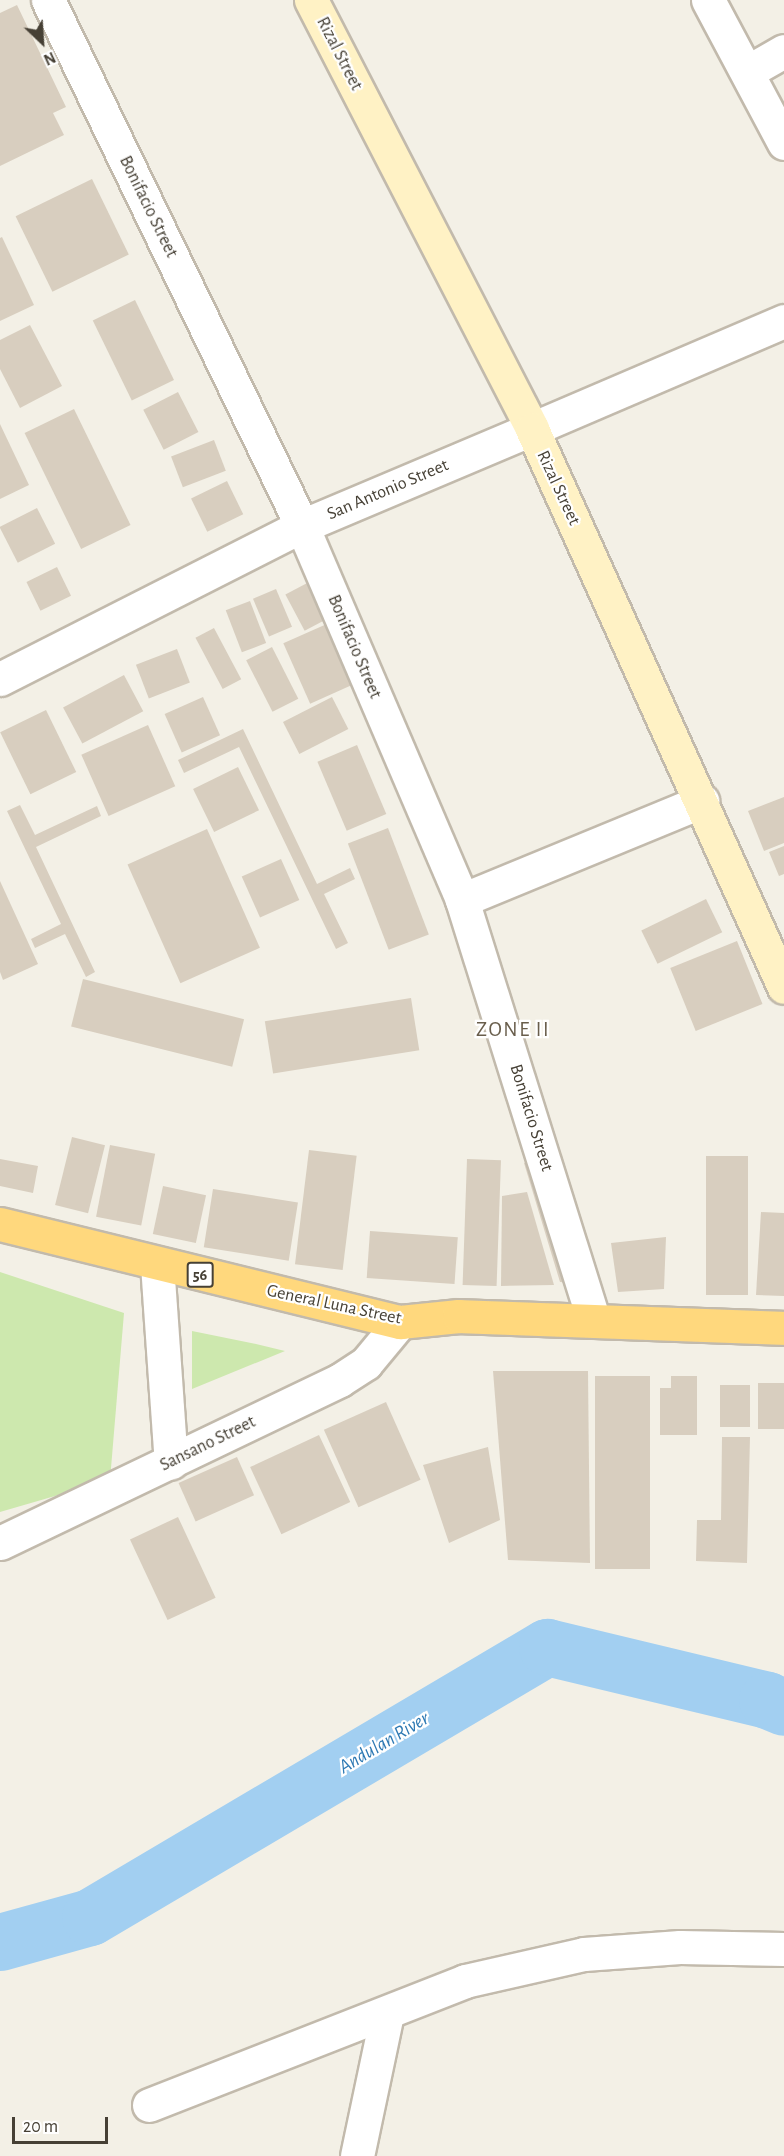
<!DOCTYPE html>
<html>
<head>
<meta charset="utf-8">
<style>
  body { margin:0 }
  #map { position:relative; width:784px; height:2156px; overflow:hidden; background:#f3f0e6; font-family:"Alegreya Sans",sans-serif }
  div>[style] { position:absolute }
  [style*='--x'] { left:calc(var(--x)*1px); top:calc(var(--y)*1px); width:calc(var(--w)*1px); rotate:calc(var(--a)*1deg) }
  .green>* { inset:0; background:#cde8ae }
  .river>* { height:57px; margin:-28.5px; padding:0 28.5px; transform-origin:28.5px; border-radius:28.5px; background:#a2cff1 }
  .building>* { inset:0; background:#d8cebf; transform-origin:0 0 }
  .roads { filter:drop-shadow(2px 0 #c2baac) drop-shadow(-2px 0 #c2baac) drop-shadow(0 2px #c2baac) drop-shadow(0 -2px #c2baac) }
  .minor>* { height:33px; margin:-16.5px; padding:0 16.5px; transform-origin:16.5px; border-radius:16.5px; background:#fff }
  .tertiary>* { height:33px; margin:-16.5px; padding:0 16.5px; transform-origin:16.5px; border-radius:16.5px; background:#fff }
  .secondary>* { height:33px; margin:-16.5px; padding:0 16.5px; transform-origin:16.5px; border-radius:16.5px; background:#fff2c5 }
  .trunk>* { height:33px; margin:-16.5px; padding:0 16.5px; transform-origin:16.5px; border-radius:16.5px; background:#ffd87d }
  span { translate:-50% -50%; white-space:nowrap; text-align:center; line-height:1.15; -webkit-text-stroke:4.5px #fff; paint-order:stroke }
  .shield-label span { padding:2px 4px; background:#fff; border:2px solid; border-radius:4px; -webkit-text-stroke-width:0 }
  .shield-label { font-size:16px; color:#464035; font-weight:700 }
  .street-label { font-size:18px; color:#464035 }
  .water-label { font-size:20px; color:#2d79b3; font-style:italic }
  .quarter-label { font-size:21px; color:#695e4c; letter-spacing:1.5px }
  .north { position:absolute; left:12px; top:12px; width:60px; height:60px; -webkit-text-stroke:4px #fff; paint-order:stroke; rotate:155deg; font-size:16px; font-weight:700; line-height:24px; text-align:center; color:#464035 }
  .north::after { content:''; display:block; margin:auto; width:21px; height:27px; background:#464035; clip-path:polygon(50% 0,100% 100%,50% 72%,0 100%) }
  .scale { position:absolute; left:12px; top:2117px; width:96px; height:27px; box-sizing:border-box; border:3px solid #464035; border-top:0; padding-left:8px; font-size:18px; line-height:21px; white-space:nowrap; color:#464035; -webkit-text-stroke:4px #fff; paint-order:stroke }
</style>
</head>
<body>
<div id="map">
  <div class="green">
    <div style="clip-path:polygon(0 1272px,124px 1313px,110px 1480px,0 1512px)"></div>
    <div style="clip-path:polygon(192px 1331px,256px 1344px,285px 1351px,192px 1389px)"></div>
  </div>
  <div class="river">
    <div style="--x:0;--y:1942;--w:93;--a:-15.5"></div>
    <div style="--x:90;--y:1917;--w:531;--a:-30.58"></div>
    <div style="--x:547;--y:1647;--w:226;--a:13.5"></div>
    <div style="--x:767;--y:1700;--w:18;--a:22"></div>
  </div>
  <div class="building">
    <div style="clip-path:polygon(17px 5px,66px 107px,53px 113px,64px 135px,0 166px,0 13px)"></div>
    <div style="left:92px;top:179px;width:84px;height:85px;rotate:64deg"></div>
    <div style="clip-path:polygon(2px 237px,34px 305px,0 321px,0 238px)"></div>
    <div style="left:135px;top:300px;width:89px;height:47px;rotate:64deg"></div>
    <div style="clip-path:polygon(30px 325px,62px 386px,20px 408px,0 369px,0 340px)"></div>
    <div style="left:178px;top:392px;width:45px;height:39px;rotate:63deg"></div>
    <div style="left:74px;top:409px;width:129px;height:55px;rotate:64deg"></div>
    <div style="clip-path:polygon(0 424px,29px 485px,0 499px)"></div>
    <div style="left:214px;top:440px;width:33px;height:46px;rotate:69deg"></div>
    <div style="left:227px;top:481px;width:37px;height:40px;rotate:64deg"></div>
    <div style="left:37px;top:508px;width:40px;height:42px;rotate:63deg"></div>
    <div style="left:57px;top:567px;width:32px;height:34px;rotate:64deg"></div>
    <div style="left:311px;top:581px;width:41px;height:29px;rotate:62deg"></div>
    <div style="left:276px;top:589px;width:41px;height:25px;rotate:67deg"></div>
    <div style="left:250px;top:601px;width:45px;height:26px;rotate:69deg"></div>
    <div style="left:329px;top:623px;width:66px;height:50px;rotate:66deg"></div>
    <div style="left:214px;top:628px;width:58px;height:21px;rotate:62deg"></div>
    <div style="left:272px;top:647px;width:58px;height:29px;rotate:63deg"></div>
    <div style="left:177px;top:649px;width:36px;height:44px;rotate:69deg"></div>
    <div style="left:124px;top:675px;width:41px;height:69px;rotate:62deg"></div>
    <div style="left:203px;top:697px;width:42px;height:42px;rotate:66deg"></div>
    <div style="left:332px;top:697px;width:36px;height:55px;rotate:63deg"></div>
    <div style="left:46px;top:710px;width:69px;height:51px;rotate:64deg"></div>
    <div style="left:148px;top:725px;width:67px;height:73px;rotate:66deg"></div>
    <div style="clip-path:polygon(243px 729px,317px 884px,350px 868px,355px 879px,324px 894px,348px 943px,336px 949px,239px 747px,184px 773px,178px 760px)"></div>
    <div style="left:357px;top:745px;width:75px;height:43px;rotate:67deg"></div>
    <div style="left:238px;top:767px;width:48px;height:50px;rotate:64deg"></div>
    <div style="clip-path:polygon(784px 797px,784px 843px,764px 851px,748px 811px)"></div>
    <div style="clip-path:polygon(20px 805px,35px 835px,97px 806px,101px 816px,36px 847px,95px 972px,86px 977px,65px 934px,35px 948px,31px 939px,61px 924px,7px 811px)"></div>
    <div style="left:388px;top:828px;width:114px;height:43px;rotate:69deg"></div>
    <div style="left:207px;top:829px;width:130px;height:87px;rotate:66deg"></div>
    <div style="clip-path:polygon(784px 846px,784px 874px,779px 876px,769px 852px)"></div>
    <div style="left:281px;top:859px;width:45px;height:43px;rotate:66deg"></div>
    <div style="clip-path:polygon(0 881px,38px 964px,3px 980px,0 972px)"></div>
    <div style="left:706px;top:899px;width:37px;height:72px;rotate:64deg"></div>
    <div style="left:737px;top:941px;width:68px;height:72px;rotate:68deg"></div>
    <div style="left:83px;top:979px;width:166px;height:49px;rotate:14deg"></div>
    <div style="left:411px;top:998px;width:53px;height:148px;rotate:81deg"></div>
    <div style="left:72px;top:1137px;width:34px;height:70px;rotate:14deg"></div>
    <div style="left:110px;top:1145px;width:46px;height:73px;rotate:11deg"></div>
    <div style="left:309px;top:1150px;width:48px;height:115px;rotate:7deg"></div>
    <div style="left:706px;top:1156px;width:42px;height:139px"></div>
    <div style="clip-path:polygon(538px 1157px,578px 1283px,560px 1282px,524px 1163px)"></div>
    <div style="clip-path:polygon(0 1159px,38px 1166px,33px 1193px,0 1186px)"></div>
    <div style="left:467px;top:1159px;width:34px;height:126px;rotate:2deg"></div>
    <div style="left:163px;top:1186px;width:44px;height:49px;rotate:12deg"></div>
    <div style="left:213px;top:1189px;width:86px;height:59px;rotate:9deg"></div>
    <div style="clip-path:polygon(527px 1192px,554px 1285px,501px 1286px,502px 1196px)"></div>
    <div style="clip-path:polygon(761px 1212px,784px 1213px,784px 1296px,756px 1295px)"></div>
    <div style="left:370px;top:1231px;width:88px;height:47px;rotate:4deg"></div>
    <div style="clip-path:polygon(666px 1237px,664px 1289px,618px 1292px,611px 1243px)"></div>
    <div style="clip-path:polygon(493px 1371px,588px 1371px,590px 1563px,508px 1560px)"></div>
    <div style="left:595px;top:1376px;width:55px;height:193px"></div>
    <div style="clip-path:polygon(671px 1376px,697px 1376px,697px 1435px,660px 1435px,660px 1388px,671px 1388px)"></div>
    <div style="left:784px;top:1383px;width:46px;height:26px;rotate:90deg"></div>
    <div style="left:720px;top:1385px;width:30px;height:42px"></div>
    <div style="left:386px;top:1402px;width:85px;height:68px;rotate:66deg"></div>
    <div style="left:319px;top:1435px;width:74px;height:76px;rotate:65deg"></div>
    <div style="clip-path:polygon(722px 1437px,750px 1437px,747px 1563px,696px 1561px,697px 1520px,721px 1520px)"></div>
    <div style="clip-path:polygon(488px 1447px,500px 1520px,449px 1543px,423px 1465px)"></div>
    <div style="left:237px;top:1457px;width:42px;height:64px;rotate:66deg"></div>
    <div style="left:178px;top:1517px;width:89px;height:53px;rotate:65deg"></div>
  </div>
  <div class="roads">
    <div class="minor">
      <div style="--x:48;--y:0;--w:584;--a:64.22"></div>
      <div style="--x:302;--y:526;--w:407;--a:66.8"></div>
      <div style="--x:462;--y:900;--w:440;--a:72.6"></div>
      <div style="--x:708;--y:0;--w:162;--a:62"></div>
      <div style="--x:749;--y:71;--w:40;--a:-29.7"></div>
      <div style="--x:532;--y:429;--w:274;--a:-23.2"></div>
      <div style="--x:462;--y:900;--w:260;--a:-22.4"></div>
      <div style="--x:157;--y:1264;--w:199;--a:86"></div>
      <div style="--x:0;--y:1543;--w:377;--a:-25.6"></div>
      <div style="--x:340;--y:1380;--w:31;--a:-33"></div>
      <div style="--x:366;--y:1363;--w:53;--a:-50.3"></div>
      <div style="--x:149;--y:2105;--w:339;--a:-21.4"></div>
      <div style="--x:465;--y:1981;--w:122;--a:-12.8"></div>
      <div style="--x:584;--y:1954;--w:96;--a:-4.2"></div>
      <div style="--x:680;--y:1947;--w:104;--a:1.1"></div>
      <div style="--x:357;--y:2156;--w:145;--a:-78.1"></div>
    </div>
    <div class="tertiary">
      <div style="--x:0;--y:679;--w:339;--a:-26.9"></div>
      <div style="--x:302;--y:526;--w:250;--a:-22.9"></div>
    </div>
    <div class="secondary">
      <div style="--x:311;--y:0;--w:483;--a:62.7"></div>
      <div style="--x:532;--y:429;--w:612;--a:65.7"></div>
    </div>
    <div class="trunk">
      <div style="--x:0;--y:1224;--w:412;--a:13.8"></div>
      <div style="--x:400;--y:1322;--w:59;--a:-5.8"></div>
      <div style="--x:459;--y:1316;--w:325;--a:2.1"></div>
    </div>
  </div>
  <div class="shield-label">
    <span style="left:200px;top:1275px">56</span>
  </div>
  <div class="street-label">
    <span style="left:339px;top:54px;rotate:63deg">Rizal Street</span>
    <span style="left:148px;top:207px;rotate:64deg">Bonifacio Street</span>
    <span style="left:558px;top:488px;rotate:65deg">Rizal Street</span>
    <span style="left:388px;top:490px;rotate:-23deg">San Antonio Street</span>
    <span style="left:354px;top:647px;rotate:67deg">Bonifacio Street</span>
    <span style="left:531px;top:1118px;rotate:73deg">Bonifacio Street</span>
    <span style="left:334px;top:1305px;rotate:12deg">General Luna Street</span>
    <span style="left:208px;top:1444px;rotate:-26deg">Sansano Street</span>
  </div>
  <div class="water-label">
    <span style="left:384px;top:1743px;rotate:-31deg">Andulan River</span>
  </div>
  <div class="quarter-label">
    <span style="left:513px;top:1030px">ZONE II</span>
  </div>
  <div class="north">N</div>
  <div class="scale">20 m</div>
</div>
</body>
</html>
